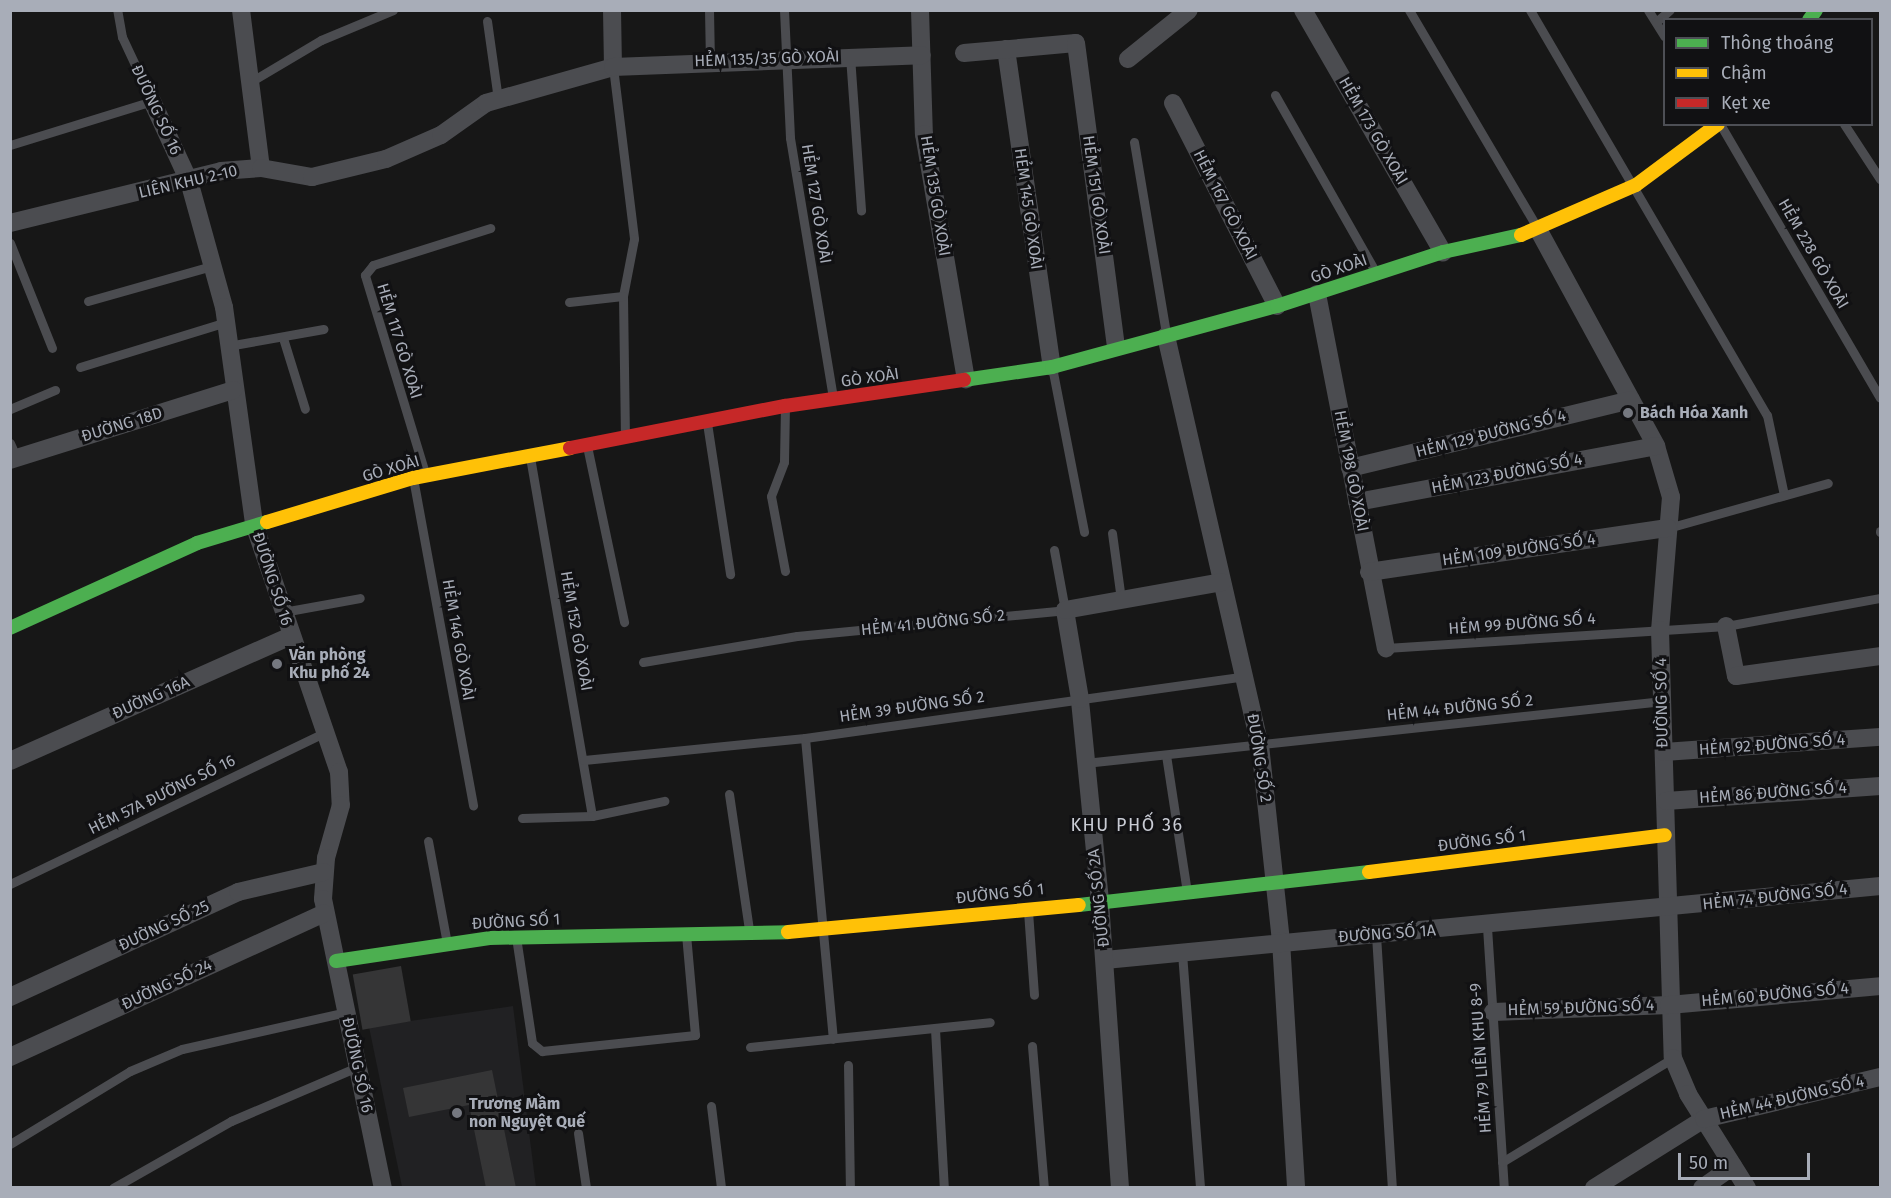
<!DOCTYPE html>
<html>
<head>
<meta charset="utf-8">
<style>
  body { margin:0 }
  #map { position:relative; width:1891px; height:1198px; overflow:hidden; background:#171717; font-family:"Fira Sans",sans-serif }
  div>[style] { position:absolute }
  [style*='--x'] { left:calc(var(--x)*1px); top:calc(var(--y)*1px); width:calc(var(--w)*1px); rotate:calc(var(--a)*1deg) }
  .built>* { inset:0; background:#212123 }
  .building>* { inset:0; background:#353536; transform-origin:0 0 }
  .lane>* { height:9px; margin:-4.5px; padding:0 4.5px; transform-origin:4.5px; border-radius:4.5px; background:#4b4c50 }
  .street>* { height:18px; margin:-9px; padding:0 9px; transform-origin:9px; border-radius:9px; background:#4b4c50 }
  .fast>* { height:14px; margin:-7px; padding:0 7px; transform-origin:7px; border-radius:7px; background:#4caf50 }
  .slow>* { height:14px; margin:-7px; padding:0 7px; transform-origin:7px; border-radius:7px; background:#ffc107 }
  .jam>* { height:14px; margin:-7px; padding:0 7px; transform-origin:7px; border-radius:7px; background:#c62828 }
  .dots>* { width:16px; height:16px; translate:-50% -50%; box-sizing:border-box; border:3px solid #111113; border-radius:50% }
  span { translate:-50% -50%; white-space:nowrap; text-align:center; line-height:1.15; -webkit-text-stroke:6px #111113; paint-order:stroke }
  .street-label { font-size:16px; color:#a8adb8 }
  .poi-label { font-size:16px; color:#a8adb8; font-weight:700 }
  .left { translate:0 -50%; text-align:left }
  .neighbourhood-label { font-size:18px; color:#c9ccd4; letter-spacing:1.5px }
  .frame { position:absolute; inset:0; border:12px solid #a8adb8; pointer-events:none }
  .legend { position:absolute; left:1663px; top:18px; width:210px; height:108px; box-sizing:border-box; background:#111113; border:2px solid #4d4f55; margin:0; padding:8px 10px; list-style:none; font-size:18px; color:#a8adb8 }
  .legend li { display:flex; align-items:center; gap:12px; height:30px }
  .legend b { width:30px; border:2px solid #4d4f55 }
  .scale { position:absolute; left:1678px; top:1153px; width:132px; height:27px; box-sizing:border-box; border:3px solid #a8adb8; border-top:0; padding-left:8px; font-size:18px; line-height:21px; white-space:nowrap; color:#a8adb8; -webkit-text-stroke:4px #111113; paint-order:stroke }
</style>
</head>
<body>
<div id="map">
  <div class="built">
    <div style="clip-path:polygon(513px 1006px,536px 1187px,402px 1187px,369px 1027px)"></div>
  </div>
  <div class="building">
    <div style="left:401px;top:966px;width:56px;height:49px;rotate:80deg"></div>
    <div style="clip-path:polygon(492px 1070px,516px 1188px,486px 1188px,469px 1105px,409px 1117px,403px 1088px)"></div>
  </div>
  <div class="lane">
    <div style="--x:709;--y:10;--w:51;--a:88.9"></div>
    <div style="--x:784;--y:10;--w:128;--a:87.3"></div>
    <div style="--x:790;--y:138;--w:264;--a:80.6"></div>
    <div style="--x:1409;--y:10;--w:254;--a:59.5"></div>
    <div style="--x:1530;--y:10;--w:469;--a:59.7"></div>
    <div style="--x:1767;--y:415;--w:82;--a:78"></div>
    <div style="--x:1648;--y:10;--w:31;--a:58"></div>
    <div style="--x:487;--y:21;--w:79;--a:82"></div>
    <div style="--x:1656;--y:22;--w:18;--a:-41"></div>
    <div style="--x:850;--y:56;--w:155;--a:85.9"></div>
    <div style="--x:613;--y:67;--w:173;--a:83"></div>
    <div style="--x:634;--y:239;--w:58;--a:100.9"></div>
    <div style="--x:623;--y:296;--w:140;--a:89.2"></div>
    <div style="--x:252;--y:81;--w:80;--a:-30.7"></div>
    <div style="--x:321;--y:40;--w:78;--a:-22.6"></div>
    <div style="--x:1275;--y:95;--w:205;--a:60.4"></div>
    <div style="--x:1720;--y:124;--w:317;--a:59.7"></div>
    <div style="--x:1844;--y:124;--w:66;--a:56.8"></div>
    <div style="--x:1134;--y:142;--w:195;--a:80.5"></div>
    <div style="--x:10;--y:145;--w:149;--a:-17.2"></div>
    <div style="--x:152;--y:101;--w:71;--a:-115.1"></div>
    <div style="--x:122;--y:37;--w:27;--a:-100"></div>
    <div style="--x:10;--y:243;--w:113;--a:68.2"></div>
    <div style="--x:88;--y:301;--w:129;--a:-15.8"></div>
    <div style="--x:569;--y:302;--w:54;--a:-6.3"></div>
    <div style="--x:283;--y:338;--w:74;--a:72.8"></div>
    <div style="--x:228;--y:346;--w:97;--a:-10.1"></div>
    <div style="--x:80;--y:367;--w:153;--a:-17.1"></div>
    <div style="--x:1052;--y:367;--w:168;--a:79"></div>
    <div style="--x:10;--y:409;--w:49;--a:-22.9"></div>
    <div style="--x:707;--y:423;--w:153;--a:81.3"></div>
    <div style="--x:10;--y:443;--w:17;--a:66"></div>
    <div style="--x:587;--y:446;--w:180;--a:78.1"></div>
    <div style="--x:530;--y:457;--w:364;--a:80.2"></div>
    <div style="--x:425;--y:473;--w:207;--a:-106.9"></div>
    <div style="--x:365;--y:275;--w:13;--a:-51"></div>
    <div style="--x:373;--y:265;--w:123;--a:-17.5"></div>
    <div style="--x:413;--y:478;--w:333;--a:79.6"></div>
    <div style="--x:1668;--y:528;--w:166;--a:-15.7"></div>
    <div style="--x:1880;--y:531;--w:1;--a:90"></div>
    <div style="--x:1112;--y:533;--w:68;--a:82.3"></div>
    <div style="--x:785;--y:571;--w:76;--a:-100.6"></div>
    <div style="--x:771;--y:496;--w:36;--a:-69"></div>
    <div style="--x:784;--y:462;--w:56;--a:-89"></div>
    <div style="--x:283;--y:612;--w:78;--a:-10.3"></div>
    <div style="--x:1386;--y:648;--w:341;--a:-3.7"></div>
    <div style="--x:1726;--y:626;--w:157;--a:-10.3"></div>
    <div style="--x:643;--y:662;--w:156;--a:-9.6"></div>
    <div style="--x:797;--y:636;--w:269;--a:-5.5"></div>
    <div style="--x:1065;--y:610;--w:61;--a:-100.4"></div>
    <div style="--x:805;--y:738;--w:302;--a:84.7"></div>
    <div style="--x:1166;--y:755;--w:139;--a:81.3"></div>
    <div style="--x:584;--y:760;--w:222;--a:-5.7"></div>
    <div style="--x:805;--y:738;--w:443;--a:-8"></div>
    <div style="--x:1085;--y:763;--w:581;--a:-6.12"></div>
    <div style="--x:729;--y:794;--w:136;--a:81.6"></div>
    <div style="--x:522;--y:818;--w:70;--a:-1.6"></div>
    <div style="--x:592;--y:816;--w:74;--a:-11.8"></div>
    <div style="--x:428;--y:841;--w:105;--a:79.5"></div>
    <div style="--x:10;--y:884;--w:351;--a:-25.7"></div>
    <div style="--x:1028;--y:911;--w:84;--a:85.9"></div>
    <div style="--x:1487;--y:927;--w:262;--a:86.3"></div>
    <div style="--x:1376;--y:935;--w:254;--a:86.4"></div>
    <div style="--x:516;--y:937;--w:107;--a:81.4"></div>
    <div style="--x:532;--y:1043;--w:13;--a:39"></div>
    <div style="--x:542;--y:1051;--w:154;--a:-6"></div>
    <div style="--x:695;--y:1035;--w:101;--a:-95.1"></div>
    <div style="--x:1182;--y:953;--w:236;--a:85.6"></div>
    <div style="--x:935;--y:1029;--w:159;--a:86.8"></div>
    <div style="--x:1032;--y:1046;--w:143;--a:85.2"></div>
    <div style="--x:750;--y:1047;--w:241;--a:-5.9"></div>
    <div style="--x:848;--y:1065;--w:123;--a:89.1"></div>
    <div style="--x:711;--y:1106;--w:83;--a:83"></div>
    <div style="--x:578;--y:1133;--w:56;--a:81.7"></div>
    <div style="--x:10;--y:1144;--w:140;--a:-31.3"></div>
    <div style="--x:130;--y:1071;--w:56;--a:-22.9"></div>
    <div style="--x:182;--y:1049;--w:168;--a:-12.7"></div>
    <div style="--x:1502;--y:1162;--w:200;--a:-31.3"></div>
    <div style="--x:113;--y:1188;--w:136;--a:-29.6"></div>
    <div style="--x:231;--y:1121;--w:137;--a:-23.2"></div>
  </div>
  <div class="street">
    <div style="--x:241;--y:10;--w:159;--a:82.8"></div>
    <div style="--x:612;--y:10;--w:57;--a:89"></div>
    <div style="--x:920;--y:10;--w:124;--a:88.2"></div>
    <div style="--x:924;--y:134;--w:249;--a:80.3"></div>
    <div style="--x:1303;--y:10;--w:280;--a:60"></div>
    <div style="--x:1006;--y:49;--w:321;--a:81.8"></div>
    <div style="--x:964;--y:53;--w:112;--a:-5.1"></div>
    <div style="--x:1076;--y:43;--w:306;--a:82.5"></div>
    <div style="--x:1128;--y:59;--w:78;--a:-38.8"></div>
    <div style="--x:152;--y:101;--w:88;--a:65.2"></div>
    <div style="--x:189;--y:181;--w:131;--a:74.5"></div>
    <div style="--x:224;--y:307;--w:219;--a:82.1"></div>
    <div style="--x:254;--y:524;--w:262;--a:71.1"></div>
    <div style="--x:339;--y:772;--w:33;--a:87"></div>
    <div style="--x:341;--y:805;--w:55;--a:105.8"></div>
    <div style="--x:326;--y:858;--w:41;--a:94.2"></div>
    <div style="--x:323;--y:899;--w:295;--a:78.3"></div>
    <div style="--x:1173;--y:103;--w:228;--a:62.9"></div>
    <div style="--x:10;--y:223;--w:217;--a:-13.8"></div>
    <div style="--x:221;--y:171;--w:40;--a:-4.3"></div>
    <div style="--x:261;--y:168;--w:52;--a:10"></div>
    <div style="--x:312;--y:177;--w:76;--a:-13.7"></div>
    <div style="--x:386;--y:159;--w:60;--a:-23.6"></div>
    <div style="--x:441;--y:135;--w:55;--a:-35.4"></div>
    <div style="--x:486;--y:103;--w:132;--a:-15.8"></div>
    <div style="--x:613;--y:67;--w:309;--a:-2.2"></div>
    <div style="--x:1539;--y:231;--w:245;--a:61.4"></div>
    <div style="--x:1656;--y:446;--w:53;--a:73.6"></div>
    <div style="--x:1671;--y:497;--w:133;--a:94.7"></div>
    <div style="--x:1660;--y:630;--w:428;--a:88.3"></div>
    <div style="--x:1673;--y:1058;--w:39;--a:67"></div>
    <div style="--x:1688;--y:1094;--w:111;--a:57.9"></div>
    <div style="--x:1317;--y:294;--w:361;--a:79"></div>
    <div style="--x:1166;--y:336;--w:420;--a:77.1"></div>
    <div style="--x:1260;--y:745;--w:197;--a:83.9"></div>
    <div style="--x:1281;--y:941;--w:247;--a:86.5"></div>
    <div style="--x:10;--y:460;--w:234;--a:-17.4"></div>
    <div style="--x:1350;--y:468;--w:289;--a:-13.6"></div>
    <div style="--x:1357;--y:502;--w:304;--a:-10.6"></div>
    <div style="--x:1369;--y:572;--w:302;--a:-8.4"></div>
    <div style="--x:1726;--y:626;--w:51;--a:78.7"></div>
    <div style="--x:1736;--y:676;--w:145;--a:-7.9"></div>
    <div style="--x:1664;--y:752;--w:217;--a:-4"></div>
    <div style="--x:10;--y:761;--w:308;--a:-24"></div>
    <div style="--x:1666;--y:801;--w:215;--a:-4"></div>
    <div style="--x:1105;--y:960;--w:779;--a:-5.45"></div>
    <div style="--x:10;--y:997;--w:251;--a:-24.7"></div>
    <div style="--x:238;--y:892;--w:88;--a:-13.1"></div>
    <div style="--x:1493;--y:1012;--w:176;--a:-2.3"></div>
    <div style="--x:1669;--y:1005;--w:212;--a:-5.1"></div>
    <div style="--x:10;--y:1057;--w:345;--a:-24.6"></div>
    <div style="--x:1120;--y:1188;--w:288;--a:-94"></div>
    <div style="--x:1100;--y:901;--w:203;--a:-95.7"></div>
    <div style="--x:1080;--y:699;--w:90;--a:-99.6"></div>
    <div style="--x:1065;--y:610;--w:159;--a:-10.1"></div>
    <div style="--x:1594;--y:1188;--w:130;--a:-32.1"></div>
    <div style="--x:1704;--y:1119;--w:181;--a:-13.4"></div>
    <div style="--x:1702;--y:1188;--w:38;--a:-35"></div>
  </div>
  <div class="fast">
    <div style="--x:1809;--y:20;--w:12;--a:-55"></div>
    <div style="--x:964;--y:380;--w:89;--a:-8.4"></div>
    <div style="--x:1052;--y:367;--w:233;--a:-15.2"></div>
    <div style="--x:1277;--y:306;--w:175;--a:-18"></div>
    <div style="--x:1443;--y:252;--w:80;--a:-12.3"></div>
    <div style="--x:10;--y:628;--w:205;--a:-24.4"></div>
    <div style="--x:197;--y:543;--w:73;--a:-16.7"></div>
    <div style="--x:1079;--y:905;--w:292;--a:-6.5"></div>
    <div style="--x:336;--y:961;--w:155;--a:-8.5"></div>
    <div style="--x:489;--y:938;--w:299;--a:-1.1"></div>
  </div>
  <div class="slow">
    <div style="--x:1521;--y:235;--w:125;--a:-23.5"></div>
    <div style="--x:1636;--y:185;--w:102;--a:-36.6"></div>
    <div style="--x:267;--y:522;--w:152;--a:-16.8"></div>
    <div style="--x:413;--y:478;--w:160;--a:-10.8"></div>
    <div style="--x:1369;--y:872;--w:298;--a:-7.1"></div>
    <div style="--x:788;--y:932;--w:292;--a:-5.3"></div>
  </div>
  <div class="jam">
    <div style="--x:570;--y:448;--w:219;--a:-11.1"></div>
    <div style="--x:785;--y:406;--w:181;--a:-8.3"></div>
  </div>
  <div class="dots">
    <div style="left:1628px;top:413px;background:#757880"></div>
    <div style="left:277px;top:664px;background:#757880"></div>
    <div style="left:457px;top:1113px;background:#757880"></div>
  </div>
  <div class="street-label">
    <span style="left:767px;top:59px;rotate:-2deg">HẺM 135/35 GÒ XOÀI</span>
    <span style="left:156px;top:110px;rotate:65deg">ĐƯỜNG SỐ 16</span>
    <span style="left:1373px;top:131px;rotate:60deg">HẺM 173 GÒ XOÀI</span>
    <span style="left:188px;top:182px;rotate:-13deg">LIÊN KHU 2-10</span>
    <span style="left:1096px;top:195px;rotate:82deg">HẺM 151 GÒ XOÀI</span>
    <span style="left:935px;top:196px;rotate:81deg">HẺM 135 GÒ XOÀI</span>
    <span style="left:816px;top:204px;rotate:81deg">HẺM 127 GÒ XOÀI</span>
    <span style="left:1225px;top:205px;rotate:63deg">HẺM 167 GÒ XOÀI</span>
    <span style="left:1028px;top:209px;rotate:82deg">HẺM 145 GÒ XOÀI</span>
    <span style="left:1813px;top:254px;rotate:60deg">HẺM 228 GÒ XOÀI</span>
    <span style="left:1339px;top:269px;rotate:-19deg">GÒ XOÀI</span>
    <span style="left:399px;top:341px;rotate:73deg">HẺM 117 GÒ XOÀI</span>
    <span style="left:870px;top:378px;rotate:-8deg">GÒ XOÀI</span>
    <span style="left:122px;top:425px;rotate:-17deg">ĐƯỜNG 18D</span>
    <span style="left:1491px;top:434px;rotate:-14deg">HẺM 129 ĐƯỜNG SỐ 4</span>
    <span style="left:391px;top:469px;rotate:-16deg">GÒ XOÀI</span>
    <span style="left:1351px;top:471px;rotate:79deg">HẺM 198 GÒ XOÀI</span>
    <span style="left:1507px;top:474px;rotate:-11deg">HẺM 123 ĐƯỜNG SỐ 4</span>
    <span style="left:1519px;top:550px;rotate:-8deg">HẺM 109 ĐƯỜNG SỐ 4</span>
    <span style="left:272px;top:579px;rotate:72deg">ĐƯỜNG SỐ 16</span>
    <span style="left:933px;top:623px;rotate:-6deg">HẺM 41 ĐƯỜNG SỐ 2</span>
    <span style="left:1522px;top:624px;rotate:-4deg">HẺM 99 ĐƯỜNG SỐ 4</span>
    <span style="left:576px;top:631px;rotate:80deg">HẺM 152 GÒ XOÀI</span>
    <span style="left:458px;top:640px;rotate:80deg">HẺM 146 GÒ XOÀI</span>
    <span style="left:151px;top:698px;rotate:-24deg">ĐƯỜNG 16A</span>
    <span style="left:1662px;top:703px;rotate:-91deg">ĐƯỜNG SỐ 4</span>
    <span style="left:912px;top:707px;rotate:-8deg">HẺM 39 ĐƯỜNG SỐ 2</span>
    <span style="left:1460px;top:708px;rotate:-6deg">HẺM 44 ĐƯỜNG SỐ 2</span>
    <span style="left:1772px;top:745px;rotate:-4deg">HẺM 92 ĐƯỜNG SỐ 4</span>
    <span style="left:1259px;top:758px;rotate:81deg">ĐƯỜNG SỐ 2</span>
    <span style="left:1773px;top:793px;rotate:-4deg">HẺM 86 ĐƯỜNG SỐ 4</span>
    <span style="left:162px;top:795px;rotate:-26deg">HẺM 57A ĐƯỜNG SỐ 16</span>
    <span style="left:1482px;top:841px;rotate:-7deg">ĐƯỜNG SỐ 1</span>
    <span style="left:1000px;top:894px;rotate:-6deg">ĐƯỜNG SỐ 1</span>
    <span style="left:1775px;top:897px;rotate:-6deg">HẺM 74 ĐƯỜNG SỐ 4</span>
    <span style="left:1099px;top:898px;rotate:-96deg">ĐƯỜNG SỐ 2A</span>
    <span style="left:516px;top:922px;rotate:-3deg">ĐƯỜNG SỐ 1</span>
    <span style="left:164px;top:926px;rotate:-25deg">ĐƯỜNG SỐ 25</span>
    <span style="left:1387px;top:934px;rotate:-4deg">ĐƯỜNG SỐ 1A</span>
    <span style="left:167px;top:985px;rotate:-25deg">ĐƯỜNG SỐ 24</span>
    <span style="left:1775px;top:995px;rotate:-5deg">HẺM 60 ĐƯỜNG SỐ 4</span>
    <span style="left:1581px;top:1008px;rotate:-2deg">HẺM 59 ĐƯỜNG SỐ 4</span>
    <span style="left:1481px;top:1058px;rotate:-94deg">HẺM 79 LIÊN KHU 8-9</span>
    <span style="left:357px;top:1065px;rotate:78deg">ĐƯỜNG SỐ 16</span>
    <span style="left:1792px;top:1098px;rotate:-13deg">HẺM 44 ĐƯỜNG SỐ 4</span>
  </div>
  <div class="poi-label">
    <span class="left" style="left:1640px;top:413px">Bách Hóa Xanh</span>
    <span class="left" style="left:289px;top:664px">Văn phòng<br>Khu phố 24</span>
    <span class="left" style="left:469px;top:1113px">Trương Mầm<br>non Nguyệt Quế</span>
  </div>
  <div class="neighbourhood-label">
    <span style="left:1127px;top:825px">KHU PHỐ 36</span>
  </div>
  <div class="frame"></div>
  <ul class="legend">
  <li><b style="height:8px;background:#4caf50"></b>Thông thoáng</li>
  <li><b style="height:8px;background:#ffc107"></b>Chậm</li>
  <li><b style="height:8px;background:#c62828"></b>Kẹt xe</li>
  </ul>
  <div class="scale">50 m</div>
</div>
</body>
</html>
